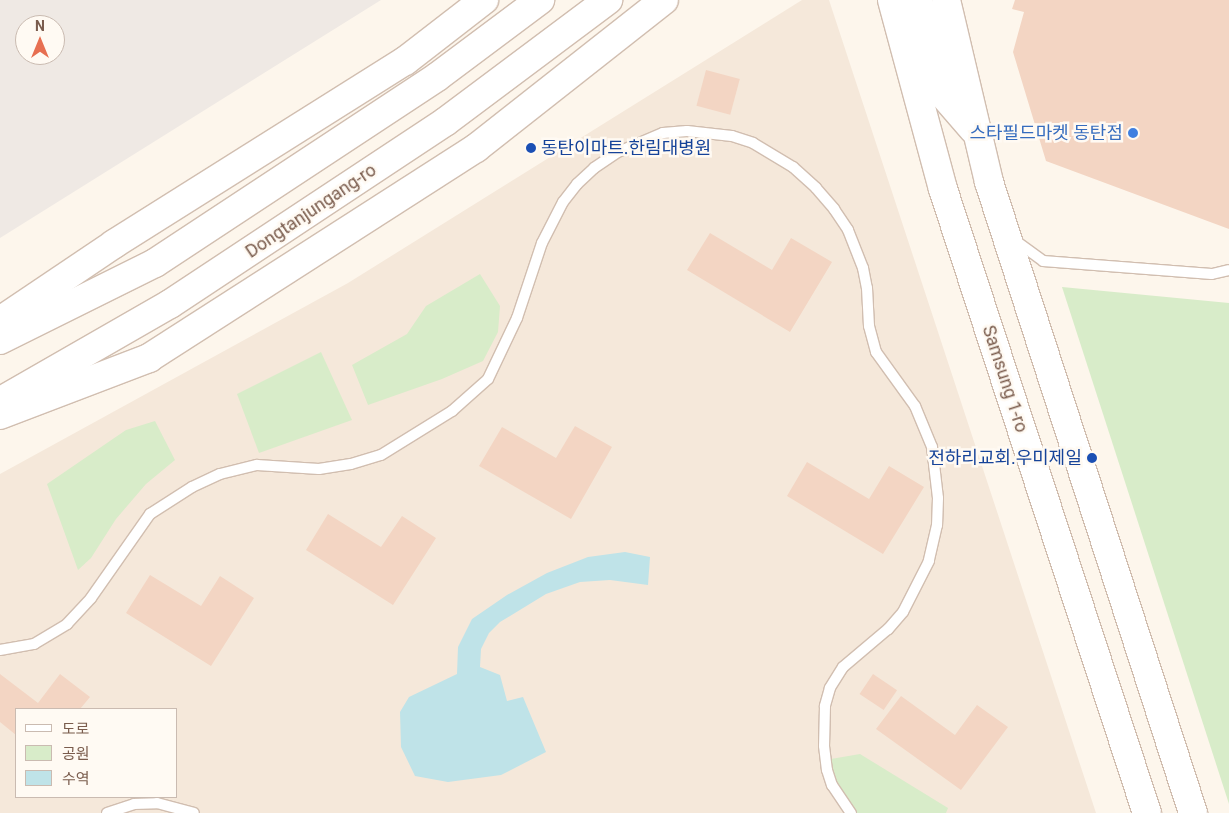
<!DOCTYPE html>
<html>
<head>
<meta charset="utf-8">
<style>
  body { margin:0 }
  #map { position:relative; width:1229px; height:813px; overflow:hidden; background:#fdf6ec; font-family:Roboto,"Noto Sans KR",sans-serif }
  div>[style] { position:absolute }
  [style*='--x'] { left:calc(var(--x)*1px); top:calc(var(--y)*1px); width:calc(var(--w)*1px); rotate:calc(var(--a)*1deg) }
  .residential>* { inset:0; background:#f5e8da }
  .industrial>* { inset:0; background:#efe9e4 }
  .green>* { inset:0; background:#d8ecc9 }
  .water>* { inset:0; background:#bfe3e8 }
  .building>* { inset:0; background:#f3d5c3; transform-origin:0 0 }
  .roads { filter:drop-shadow(1px 0 #d1beb0) drop-shadow(-1px 0 #d1beb0) drop-shadow(0 1px #d1beb0) drop-shadow(0 -1px #d1beb0) }
  .lane>* { height:10px; margin:-5px; padding:0 5px; transform-origin:5px; border-radius:5px; background:#fff }
  .secondary>* { height:28px; margin:-14px; padding:0 14px; transform-origin:14px; border-radius:14px; background:#fff }
  .dots>* { width:14px; height:14px; translate:-50% -50%; box-sizing:border-box; border:2px solid #fffaf3; border-radius:50% }
  span { translate:-50% -50%; white-space:nowrap; text-align:center; line-height:1.15; -webkit-text-stroke:5px #fffaf3; paint-order:stroke }
  .shop-label { font-size:18px; color:#366cbe }
  .right { translate:-100% -50%; text-align:right }
  .transit-label { font-size:18px; color:#164399 }
  .left { translate:0 -50%; text-align:left }
  .street-label { font-size:18px; color:#7a5c4d }
  .legend { position:absolute; left:15px; top:708px; width:162px; height:90px; box-sizing:border-box; background:#fffaf3; border:1px solid #cabbb1; margin:0; padding:6px 9px; list-style:none; font-size:15px; color:#7a5c4d }
  .legend li { display:flex; align-items:center; gap:10px; height:25px }
  .legend b { width:25px; border:1px solid #cabbb1 }
  .north { position:absolute; left:15px; top:15px; width:50px; height:50px; box-sizing:border-box; background:#fffaf3; border:1px solid #cabbb1; border-radius:50%; rotate:0deg; font-size:14px; font-weight:700; line-height:20px; text-align:center; color:#7a5c4d }
  .north::after { content:''; display:block; margin:auto; width:18px; height:22px; background:#e76f51; clip-path:polygon(50% 0,100% 100%,50% 72%,0 100%) }
</style>
</head>
<body>
<div id="map">
  <div class="residential">
    <div style="clip-path:polygon(evenodd,802px 0,829px 0,1096px 813px,0 813px,0 474px,348px 283px,802px 0,16px 709px,176px 709px,176px 797px,16px 797px,16px 709px)"></div>
  </div>
  <div class="industrial">
    <div style="clip-path:polygon(evenodd,0 0,381px 0,0 238px,0 0,25px 25px,55px 25px,55px 55px,25px 55px,25px 25px)"></div>
  </div>
  <div class="green">
    <div style="clip-path:polygon(480px 274px,500px 306px,498px 332px,483px 361px,442px 379px,368px 405px,352px 365px,407px 334px,426px 306px)"></div>
    <div style="clip-path:polygon(1062px 287px,1229px 303px,1229px 804px)"></div>
    <div style="clip-path:polygon(321px 352px,352px 420px,259px 453px,237px 394px)"></div>
    <div style="clip-path:polygon(155px 421px,175px 460px,146px 484px,116px 519px,91px 558px,78px 570px,47px 484px,126px 430px)"></div>
    <div style="clip-path:polygon(860px 754px,948px 808px,946px 813px,851px 813px,825px 760px)"></div>
  </div>
  <div class="water">
    <div style="clip-path:polygon(625px 552px,650px 557px,648px 585px,610px 580px,580px 582px,546px 594px,500px 622px,489px 633px,481px 649px,480px 667px,500px 675px,507px 701px,523px 697px,546px 752px,501px 775px,448px 782px,415px 776px,401px 747px,400px 712px,409px 697px,457px 674px,458px 647px,472px 619px,507px 595px,547px 573px,588px 557px)"></div>
  </div>
  <div class="building">
    <div style="clip-path:polygon(1015px 0,1229px 0,1229px 229px,1046px 161px,1013px 52px,1024px 12px,1012px 9px)"></div>
    <div style="left:706px;top:70px;width:35px;height:37px;rotate:15deg"></div>
    <div style="clip-path:polygon(710px 233px,772px 270px,791px 238px,832px 262px,790px 332px,687px 270px)"></div>
    <div style="clip-path:polygon(575px 426px,612px 447px,571px 519px,479px 466px,502px 427px,556px 458px)"></div>
    <div style="clip-path:polygon(807px 462px,869px 499px,889px 466px,924px 487px,883px 554px,787px 496px)"></div>
    <div style="clip-path:polygon(328px 514px,381px 547px,402px 516px,436px 538px,393px 605px,306px 550px)"></div>
    <div style="clip-path:polygon(150px 575px,201px 606px,220px 576px,254px 598px,211px 666px,126px 613px)"></div>
    <div style="clip-path:polygon(0 674px,38px 703px,60px 674px,90px 697px,80px 709px,16px 709px,16px 735px,0 722px)"></div>
    <div style="left:873px;top:674px;width:29px;height:24px;rotate:34deg"></div>
    <div style="clip-path:polygon(901px 696px,955px 735px,977px 705px,1008px 727px,961px 790px,876px 729px)"></div>
  </div>
  <div class="roads">
    <div class="lane">
      <div style="--x:1013;--y:239;--w:37;--a:36"></div>
      <div style="--x:1043;--y:261;--w:169;--a:4.4"></div>
      <div style="--x:1212;--y:274;--w:17;--a:-13"></div>
      <div style="--x:0;--y:650;--w:35;--a:-10"></div>
      <div style="--x:34;--y:644;--w:39;--a:-31"></div>
      <div style="--x:67;--y:624;--w:35;--a:-47"></div>
      <div style="--x:91;--y:598;--w:103;--a:-54.9"></div>
      <div style="--x:150;--y:514;--w:50;--a:-32.7"></div>
      <div style="--x:192;--y:487;--w:31;--a:-25"></div>
      <div style="--x:220;--y:474;--w:38;--a:-14"></div>
      <div style="--x:257;--y:465;--w:62;--a:3.7"></div>
      <div style="--x:319;--y:469;--w:32;--a:-9"></div>
      <div style="--x:351;--y:464;--w:31;--a:-17"></div>
      <div style="--x:381;--y:455;--w:84;--a:-31.8"></div>
      <div style="--x:452;--y:411;--w:48;--a:-41.6"></div>
      <div style="--x:488;--y:379;--w:68;--a:-64.6"></div>
      <div style="--x:517;--y:318;--w:79;--a:-71.6"></div>
      <div style="--x:542;--y:243;--w:46;--a:-62.9"></div>
      <div style="--x:563;--y:202;--w:23;--a:-52"></div>
      <div style="--x:577;--y:184;--w:23;--a:-43"></div>
      <div style="--x:594;--y:168;--w:29;--a:-34"></div>
      <div style="--x:618;--y:152;--w:49;--a:-22.9"></div>
      <div style="--x:663;--y:133;--w:24;--a:-5"></div>
      <div style="--x:687;--y:131;--w:45;--a:6.3"></div>
      <div style="--x:732;--y:136;--w:22;--a:18"></div>
      <div style="--x:753;--y:143;--w:47;--a:31"></div>
      <div style="--x:793;--y:167;--w:31;--a:42"></div>
      <div style="--x:816;--y:188;--w:28;--a:49"></div>
      <div style="--x:834;--y:209;--w:25;--a:56"></div>
      <div style="--x:848;--y:230;--w:41;--a:68.5"></div>
      <div style="--x:863;--y:268;--w:20;--a:79"></div>
      <div style="--x:867;--y:288;--w:38;--a:87"></div>
      <div style="--x:869;--y:326;--w:27;--a:75"></div>
      <div style="--x:876;--y:352;--w:67;--a:54.2"></div>
      <div style="--x:915;--y:406;--w:44;--a:67.5"></div>
      <div style="--x:932;--y:447;--w:51;--a:83.3"></div>
      <div style="--x:938;--y:498;--w:27;--a:92"></div>
      <div style="--x:937;--y:525;--w:37;--a:103"></div>
      <div style="--x:929;--y:561;--w:57;--a:117"></div>
      <div style="--x:903;--y:612;--w:23;--a:131"></div>
      <div style="--x:888;--y:629;--w:59;--a:139.8"></div>
      <div style="--x:843;--y:667;--w:25;--a:122"></div>
      <div style="--x:830;--y:688;--w:19;--a:106"></div>
      <div style="--x:825;--y:706;--w:40;--a:91.4"></div>
      <div style="--x:824;--y:746;--w:24;--a:83"></div>
      <div style="--x:827;--y:770;--w:16;--a:72"></div>
      <div style="--x:832;--y:785;--w:34;--a:56"></div>
      <div style="--x:107;--y:813;--w:28;--a:-18"></div>
      <div style="--x:134;--y:804;--w:23;--a:-2"></div>
      <div style="--x:157;--y:803;--w:38;--a:15"></div>
    </div>
    <div class="secondary">
      <div style="--x:892;--y:0;--w:196;--a:74.9"></div>
      <div style="--x:943;--y:189;--w:656;--a:71.9"></div>
      <div style="--x:918;--y:0;--w:95;--a:76"></div>
      <div style="--x:941;--y:92;--w:49;--a:49.1"></div>
      <div style="--x:946;--y:0;--w:187;--a:76.7"></div>
      <div style="--x:989;--y:182;--w:663;--a:72.08"></div>
      <div style="--x:0;--y:321;--w:138;--a:-34"></div>
      <div style="--x:114;--y:244;--w:344;--a:-32.2"></div>
      <div style="--x:405;--y:61;--w:100;--a:-37.7"></div>
      <div style="--x:0;--y:340;--w:173;--a:-26.4"></div>
      <div style="--x:155;--y:263;--w:338;--a:-33.4"></div>
      <div style="--x:437;--y:77;--w:129;--a:-36.8"></div>
      <div style="--x:8;--y:397;--w:187;--a:-29.9"></div>
      <div style="--x:170;--y:304;--w:330;--a:-33.5"></div>
      <div style="--x:445;--y:122;--w:204;--a:-36.8"></div>
      <div style="--x:0;--y:415;--w:160;--a:-20.9"></div>
      <div style="--x:149;--y:358;--w:389;--a:-32.7"></div>
      <div style="--x:476;--y:148;--w:239;--a:-38.2"></div>
    </div>
  </div>
  <div class="dots">
    <div style="left:1133px;top:133px;background:#3f7fe0"></div>
    <div style="left:531px;top:148px;background:#1a4fb4"></div>
    <div style="left:1092px;top:458px;background:#1a4fb4"></div>
  </div>
  <div class="shop-label">
    <span class="right" style="left:1123px;top:133px">스타필드마켓 동탄점</span>
  </div>
  <div class="transit-label">
    <span class="left" style="left:541px;top:148px">동탄이마트.한림대병원</span>
    <span class="right" style="left:1082px;top:458px">전하리교회.우미제일</span>
  </div>
  <div class="street-label">
    <span style="left:311px;top:211px;rotate:-34deg">Dongtanjungang-ro</span>
    <span style="left:1005px;top:379px;rotate:72deg">Samsung 1-ro</span>
  </div>
  <ul class="legend">
  <li><b style="height:6px;background:#fff"></b>도로</li>
  <li><b style="height:14px;background:#d8ecc9"></b>공원</li>
  <li><b style="height:14px;background:#bfe3e8"></b>수역</li>
  </ul>
  <div class="north">N</div>
</div>
</body>
</html>
